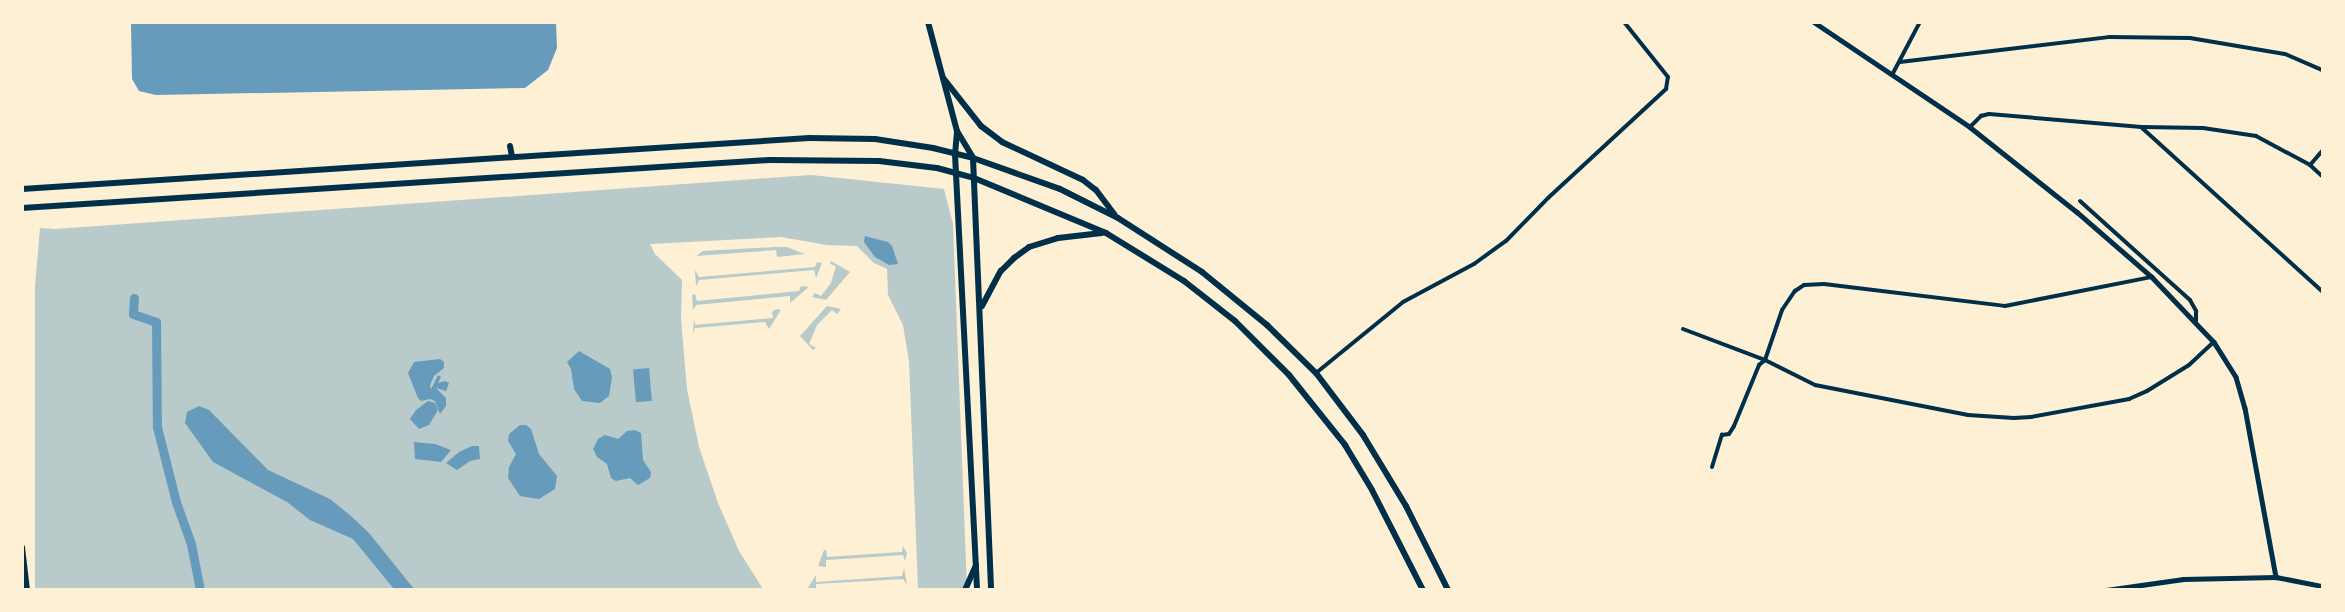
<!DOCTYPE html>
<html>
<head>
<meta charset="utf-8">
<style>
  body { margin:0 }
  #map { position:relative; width:2345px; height:612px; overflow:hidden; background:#fdf0d5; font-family:Literata,serif }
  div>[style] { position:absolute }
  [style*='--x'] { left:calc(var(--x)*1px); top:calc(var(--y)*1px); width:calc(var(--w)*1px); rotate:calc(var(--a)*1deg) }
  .green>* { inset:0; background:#b9caca }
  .water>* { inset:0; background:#669bbc; transform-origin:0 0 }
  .canal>* { height:9px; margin:-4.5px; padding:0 4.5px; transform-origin:4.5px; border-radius:4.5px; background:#669bbc }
  .minor>* { height:4px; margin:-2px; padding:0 2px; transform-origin:2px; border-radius:2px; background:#003049 }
  .tertiary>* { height:4.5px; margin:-2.25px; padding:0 2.25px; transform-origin:2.25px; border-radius:2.25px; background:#003049 }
  .primary>* { height:6px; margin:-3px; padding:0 3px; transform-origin:3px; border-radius:3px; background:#003049 }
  span { translate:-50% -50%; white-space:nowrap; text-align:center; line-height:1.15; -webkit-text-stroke:6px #fdf0d5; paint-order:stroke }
  .frame { position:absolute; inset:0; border:24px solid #fdf0d5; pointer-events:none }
</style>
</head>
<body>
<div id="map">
  <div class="green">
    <div style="clip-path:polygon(811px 175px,944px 189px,953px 224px,967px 589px,918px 589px,909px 361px,903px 325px,888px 295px,887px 269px,874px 263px,857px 246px,827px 245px,781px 237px,650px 244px,655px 254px,682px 280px,681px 319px,687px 389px,699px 447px,718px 503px,739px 551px,763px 589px,35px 590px,35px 286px,40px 228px,55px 229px)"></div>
    <div style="clip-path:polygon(775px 247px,787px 247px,805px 254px,777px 257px,776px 250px,696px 256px,703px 251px)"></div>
    <div style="clip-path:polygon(831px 261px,850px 272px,826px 300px,812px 297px,815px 293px,821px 296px,831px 283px,836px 266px,830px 264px)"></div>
    <div style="clip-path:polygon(817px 262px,822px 263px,816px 278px,814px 270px,699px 280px,696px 286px,695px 270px,699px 277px,815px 267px)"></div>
    <div style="clip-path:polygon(801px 286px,809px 287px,790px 303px,790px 296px,696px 305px,693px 310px,692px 295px,695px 294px,697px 301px,799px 291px)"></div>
    <div style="clip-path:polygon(827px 306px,841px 309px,837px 314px,832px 310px,817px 325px,809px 344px,816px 348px,813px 350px,800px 336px)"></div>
    <div style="clip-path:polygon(776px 309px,781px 310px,769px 329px,765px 322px,695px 328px,693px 334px,694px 318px,695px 325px,773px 318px,772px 312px)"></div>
    <div style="clip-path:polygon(903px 546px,907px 553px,905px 561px,903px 555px,826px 560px,826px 567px,818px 566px,824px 550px,826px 550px,827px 557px,902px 552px)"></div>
    <div style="clip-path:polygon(904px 568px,907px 585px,903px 579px,816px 584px,816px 589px,807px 589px,816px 575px,816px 582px,902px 576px)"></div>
  </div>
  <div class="water">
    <div style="clip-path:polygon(131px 23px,556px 23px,557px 48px,548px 70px,525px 88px,156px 95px,139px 91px,132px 79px)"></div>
    <div style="clip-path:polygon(865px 236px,888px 242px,892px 246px,898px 264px,889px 265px,875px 257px,864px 242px)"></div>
    <div style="clip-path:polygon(579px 351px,610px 369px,612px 377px,609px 396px,600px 403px,582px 401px,574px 389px,571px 369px,567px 362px)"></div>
    <div style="clip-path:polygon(440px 359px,444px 362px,444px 368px,434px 376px,430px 385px,431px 389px,438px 375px,441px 377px,438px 383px,445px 381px,449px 383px,446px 391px,436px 388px,446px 398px,446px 406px,440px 414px,435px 401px,430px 399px,421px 401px,418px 398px,408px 373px,414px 362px)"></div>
    <div style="left:649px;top:368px;width:33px;height:16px;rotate:85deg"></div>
    <div style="clip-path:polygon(428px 401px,435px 403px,438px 410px,429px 425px,419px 429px,410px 419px,416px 410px)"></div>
    <div style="clip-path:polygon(199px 406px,209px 410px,268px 470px,330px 499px,351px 516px,369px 533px,414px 589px,394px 589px,353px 539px,310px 520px,287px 502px,213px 462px,185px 423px,187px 412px)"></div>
    <div style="clip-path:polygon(520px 425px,526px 425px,531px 429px,539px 454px,557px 476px,555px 489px,539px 499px,520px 496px,508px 478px,509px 467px,516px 454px,508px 441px,509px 434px)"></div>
    <div style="clip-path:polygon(635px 430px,641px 433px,643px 460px,651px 472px,650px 478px,638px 485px,630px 478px,616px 481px,611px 478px,607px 464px,597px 457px,593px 449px,598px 439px,605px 435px,618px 439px,627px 431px)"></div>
    <div style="clip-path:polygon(414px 442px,435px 444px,451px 450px,441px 462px,415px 459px)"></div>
    <div style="clip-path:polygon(472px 446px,479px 446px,480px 459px,470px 461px,457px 470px,446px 463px,459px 452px)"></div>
  </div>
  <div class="canal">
    <div style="--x:134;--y:298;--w:16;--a:94"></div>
    <div style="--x:133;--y:314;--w:24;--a:19"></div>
    <div style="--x:156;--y:322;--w:105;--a:89.5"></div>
    <div style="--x:157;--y:427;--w:77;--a:75.8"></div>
    <div style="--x:176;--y:502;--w:45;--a:70.3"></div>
    <div style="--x:191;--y:544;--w:47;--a:78.9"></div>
  </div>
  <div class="minor">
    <div style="--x:1900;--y:62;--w:210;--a:-6.8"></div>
    <div style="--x:2109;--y:37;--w:81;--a:0.7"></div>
    <div style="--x:2190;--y:38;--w:96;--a:9.6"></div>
    <div style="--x:2285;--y:54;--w:40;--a:23.4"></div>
    <div style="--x:1892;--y:75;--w:60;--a:-62.2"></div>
    <div style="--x:1970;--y:127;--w:16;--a:-45"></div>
    <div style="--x:1981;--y:116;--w:8;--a:-14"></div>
    <div style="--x:1989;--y:114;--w:153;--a:4.9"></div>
    <div style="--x:2141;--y:127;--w:62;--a:0.9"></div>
    <div style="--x:2203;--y:128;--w:54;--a:8.6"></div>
    <div style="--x:2256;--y:136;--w:61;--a:28.2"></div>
    <div style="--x:2310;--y:165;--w:16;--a:43"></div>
    <div style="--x:2141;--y:127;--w:244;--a:42.2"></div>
    <div style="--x:2310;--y:165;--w:18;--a:-49"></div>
    <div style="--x:2080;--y:201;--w:148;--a:42"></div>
    <div style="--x:2190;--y:300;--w:13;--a:61"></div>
    <div style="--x:2196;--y:311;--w:12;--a:90"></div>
    <div style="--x:1683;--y:329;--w:88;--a:20.7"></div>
    <div style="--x:1765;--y:360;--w:56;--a:26.6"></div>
    <div style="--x:1815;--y:385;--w:156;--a:11.1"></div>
    <div style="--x:1968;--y:415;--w:46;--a:3.7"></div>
    <div style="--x:2014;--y:418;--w:17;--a:-3"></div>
    <div style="--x:2031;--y:417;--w:100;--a:-10.4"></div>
    <div style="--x:2129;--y:399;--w:20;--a:-24"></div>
    <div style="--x:2147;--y:391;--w:49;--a:-31.8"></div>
    <div style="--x:2189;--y:365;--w:34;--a:-43"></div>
    <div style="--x:1316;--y:373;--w:112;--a:-39.2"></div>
    <div style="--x:1403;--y:302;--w:81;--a:-28.2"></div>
    <div style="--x:1474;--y:264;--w:39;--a:-36"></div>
    <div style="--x:1506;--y:241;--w:60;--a:-45.7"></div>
    <div style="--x:1548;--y:198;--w:161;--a:-42.7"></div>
    <div style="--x:1666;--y:89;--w:12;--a:-81"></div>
    <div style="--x:1668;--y:77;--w:70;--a:-128.7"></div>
    <div style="--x:1712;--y:467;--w:34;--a:-73"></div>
    <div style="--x:1722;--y:435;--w:7;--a:-8"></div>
    <div style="--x:1729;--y:434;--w:9;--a:-58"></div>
    <div style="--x:1734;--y:426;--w:66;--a:-67.7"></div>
    <div style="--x:1759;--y:365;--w:8;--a:-40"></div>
    <div style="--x:1765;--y:360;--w:53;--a:-71.2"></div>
    <div style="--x:1782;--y:310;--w:23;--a:-56"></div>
    <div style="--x:1795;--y:291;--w:11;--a:-34"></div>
    <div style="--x:1804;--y:285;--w:20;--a:-3"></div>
    <div style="--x:1824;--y:284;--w:182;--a:6.9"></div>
    <div style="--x:2005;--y:306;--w:150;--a:-11.2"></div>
  </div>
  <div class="tertiary">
    <div style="--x:1814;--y:22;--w:188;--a:33.9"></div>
    <div style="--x:1970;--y:127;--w:137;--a:38.5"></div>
    <div style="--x:2077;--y:212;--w:99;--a:40.9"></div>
    <div style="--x:2152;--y:277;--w:90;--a:46.4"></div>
    <div style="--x:2214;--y:342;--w:41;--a:57.8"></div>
    <div style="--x:2236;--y:377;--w:32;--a:74"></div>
    <div style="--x:2245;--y:408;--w:172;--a:79.6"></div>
    <div style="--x:2106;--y:590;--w:78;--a:-8.1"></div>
    <div style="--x:2183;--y:579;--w:93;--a:-1.2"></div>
    <div style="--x:2276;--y:577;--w:47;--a:11.1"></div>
  </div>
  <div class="primary">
    <div style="--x:928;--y:22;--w:113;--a:75.1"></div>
    <div style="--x:957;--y:131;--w:31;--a:59"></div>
    <div style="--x:973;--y:158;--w:432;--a:87.6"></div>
    <div style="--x:944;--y:79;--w:60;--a:51.8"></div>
    <div style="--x:981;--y:126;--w:26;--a:37"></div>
    <div style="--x:1002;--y:142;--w:89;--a:25.1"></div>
    <div style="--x:1083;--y:180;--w:16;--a:38"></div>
    <div style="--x:1096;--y:190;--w:31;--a:53"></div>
    <div style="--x:957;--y:132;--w:22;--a:95"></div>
    <div style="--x:955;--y:154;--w:437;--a:87.1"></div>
    <div style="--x:510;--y:146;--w:10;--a:79"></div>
    <div style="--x:22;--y:189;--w:789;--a:-3.71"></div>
    <div style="--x:809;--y:138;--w:66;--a:0.9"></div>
    <div style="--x:875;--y:139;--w:59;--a:8.8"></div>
    <div style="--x:933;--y:148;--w:41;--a:14"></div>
    <div style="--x:973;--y:158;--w:92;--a:19.6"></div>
    <div style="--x:1060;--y:189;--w:65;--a:26.6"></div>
    <div style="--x:1118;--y:218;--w:100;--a:32.7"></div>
    <div style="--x:1202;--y:272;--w:84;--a:39.2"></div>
    <div style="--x:1267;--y:325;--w:69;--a:44.4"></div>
    <div style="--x:1316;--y:373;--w:78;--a:52.8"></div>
    <div style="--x:1363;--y:435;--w:83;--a:58.8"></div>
    <div style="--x:1406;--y:506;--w:94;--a:63.4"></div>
    <div style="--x:22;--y:208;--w:749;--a:-3.68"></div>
    <div style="--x:769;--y:160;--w:110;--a:0.5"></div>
    <div style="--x:879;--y:161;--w:58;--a:6.9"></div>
    <div style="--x:937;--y:168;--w:38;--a:15"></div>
    <div style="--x:974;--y:178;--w:143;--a:22.6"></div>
    <div style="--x:1106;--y:233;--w:92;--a:31.6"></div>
    <div style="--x:1184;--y:281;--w:65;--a:38.1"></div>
    <div style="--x:1235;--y:321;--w:76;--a:45"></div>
    <div style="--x:1289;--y:375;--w:90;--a:51.3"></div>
    <div style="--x:1345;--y:445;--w:52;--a:59"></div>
    <div style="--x:1372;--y:490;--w:112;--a:63"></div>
    <div style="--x:982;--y:306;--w:40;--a:-62"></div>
    <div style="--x:1001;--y:271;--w:18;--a:-45"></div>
    <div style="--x:1014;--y:258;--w:19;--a:-36"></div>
    <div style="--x:1029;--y:247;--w:30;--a:-17"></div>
    <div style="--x:1058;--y:238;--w:44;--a:-6.5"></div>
    <div style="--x:22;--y:547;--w:43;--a:83.4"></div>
    <div style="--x:965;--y:590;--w:27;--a:-66"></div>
  </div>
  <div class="frame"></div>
</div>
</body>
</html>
